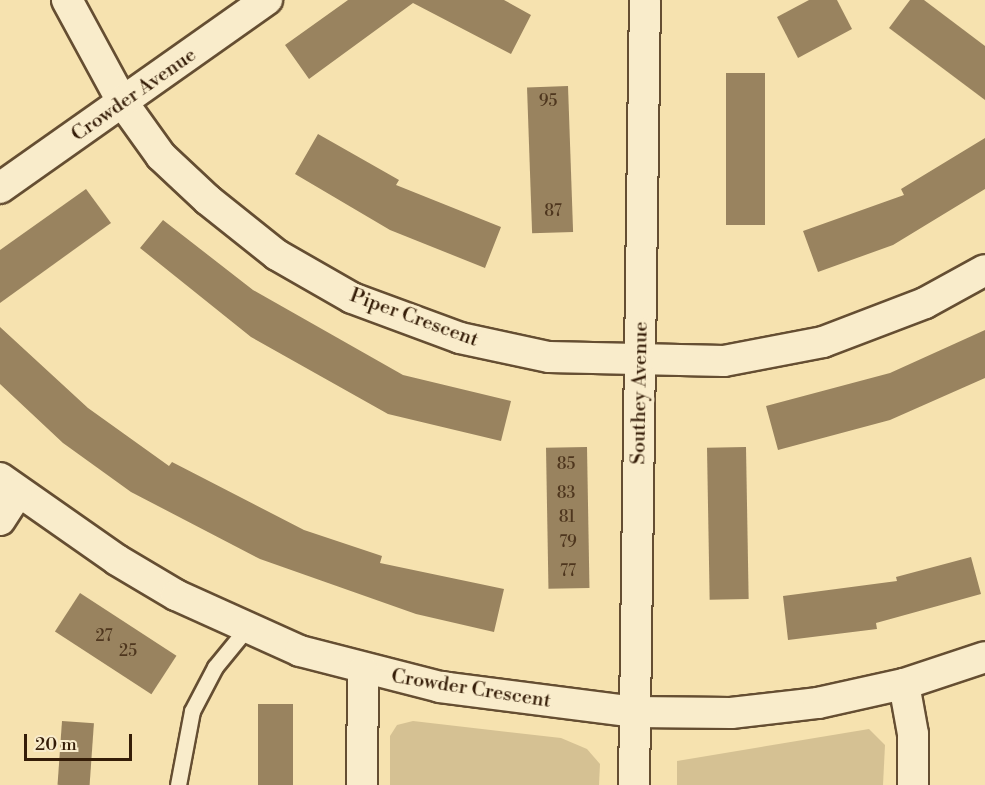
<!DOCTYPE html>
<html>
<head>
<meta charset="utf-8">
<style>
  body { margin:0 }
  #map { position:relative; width:985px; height:785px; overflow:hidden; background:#f6e2af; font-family:"Libre Bodoni",serif }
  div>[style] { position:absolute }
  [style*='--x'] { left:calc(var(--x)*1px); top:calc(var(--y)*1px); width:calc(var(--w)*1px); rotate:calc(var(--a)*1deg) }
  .green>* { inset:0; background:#d5c193 }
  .building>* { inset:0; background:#99835f; transform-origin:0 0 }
  .roads { filter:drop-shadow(2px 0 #654e32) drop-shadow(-2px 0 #654e32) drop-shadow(0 2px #654e32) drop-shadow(0 -2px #654e32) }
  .lane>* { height:15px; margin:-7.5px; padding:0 7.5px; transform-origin:7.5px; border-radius:7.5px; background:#f9eccb }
  .street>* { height:30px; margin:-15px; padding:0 15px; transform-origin:15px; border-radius:15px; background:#f9eccb }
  span { translate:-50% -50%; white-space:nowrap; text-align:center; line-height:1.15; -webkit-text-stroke:6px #f9eccb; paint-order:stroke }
  .number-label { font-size:16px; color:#4e361e }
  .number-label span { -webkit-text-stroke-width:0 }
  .street-label { font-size:20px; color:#351d08 }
  .scale { position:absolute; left:24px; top:734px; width:108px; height:27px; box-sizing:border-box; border:3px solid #351d08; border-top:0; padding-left:8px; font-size:18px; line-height:21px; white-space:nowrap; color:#351d08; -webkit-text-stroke:4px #f9eccb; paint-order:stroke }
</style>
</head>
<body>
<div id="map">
  <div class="green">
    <div style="clip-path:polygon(413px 721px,561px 738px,587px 749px,600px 764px,599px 785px,390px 785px,390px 736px,397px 725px)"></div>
    <div style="clip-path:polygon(869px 729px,885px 745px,883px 785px,677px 785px,677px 761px)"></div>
  </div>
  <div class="building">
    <div style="clip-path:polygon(348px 0,504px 0,531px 15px,511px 54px,413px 3px,309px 79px,285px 45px)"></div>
    <div style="clip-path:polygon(809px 0,837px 0,852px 29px,798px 58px,777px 17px)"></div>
    <div style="clip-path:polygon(910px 0,924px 0,985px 46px,985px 100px,889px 28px)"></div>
    <div style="left:765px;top:73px;width:152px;height:39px;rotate:90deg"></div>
    <div style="left:568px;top:86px;width:146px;height:41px;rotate:88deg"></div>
    <div style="clip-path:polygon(318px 134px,399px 180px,396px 185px,501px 227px,485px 268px,390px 230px,295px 174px)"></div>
    <div style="clip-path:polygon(985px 138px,985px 189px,893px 245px,818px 272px,803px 231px,904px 195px,901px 189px)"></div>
    <div style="clip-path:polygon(86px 189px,111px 223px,0 303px,0 250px)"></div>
    <div style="clip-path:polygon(163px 220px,253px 290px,403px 375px,511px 401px,501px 441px,388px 414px,251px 337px,140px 248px)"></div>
    <div style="clip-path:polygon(0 327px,88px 408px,169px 466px,172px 462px,304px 530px,382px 556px,380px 563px,504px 589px,494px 632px,416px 614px,260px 559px,131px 492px,63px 443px,0 384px)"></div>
    <div style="clip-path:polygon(985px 330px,985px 378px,890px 420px,778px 450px,766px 406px,890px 373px)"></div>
    <div style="left:587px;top:447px;width:141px;height:41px;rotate:89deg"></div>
    <div style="left:746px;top:447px;width:152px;height:39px;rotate:89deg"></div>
    <div style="clip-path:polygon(971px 557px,981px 594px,876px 623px,877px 629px,788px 640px,783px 596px,897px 581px,896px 577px)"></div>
    <div style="left:80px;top:593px;width:115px;height:46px;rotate:33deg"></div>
    <div style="left:258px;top:704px;width:35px;height:81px"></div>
    <div style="left:62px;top:721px;width:32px;height:64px;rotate:4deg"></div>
  </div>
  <div class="roads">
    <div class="lane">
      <div style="--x:178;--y:785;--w:75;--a:-79.3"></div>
      <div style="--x:192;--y:711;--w:50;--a:-62.4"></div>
      <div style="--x:215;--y:667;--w:50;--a:-50.6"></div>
    </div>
    <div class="street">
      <div style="--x:67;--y:0;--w:117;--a:61.5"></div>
      <div style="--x:123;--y:103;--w:65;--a:54.4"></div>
      <div style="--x:161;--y:156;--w:64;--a:43.1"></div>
      <div style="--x:208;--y:200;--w:88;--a:38.6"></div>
      <div style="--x:277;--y:255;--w:86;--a:29.8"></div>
      <div style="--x:352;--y:298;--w:115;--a:20.3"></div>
      <div style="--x:460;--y:338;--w:91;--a:12.1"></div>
      <div style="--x:549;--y:357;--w:175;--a:1.3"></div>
      <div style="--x:724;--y:361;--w:101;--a:-10.9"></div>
      <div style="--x:823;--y:342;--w:109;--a:-20.9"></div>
      <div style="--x:925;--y:303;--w:68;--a:-28.8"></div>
      <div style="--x:0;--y:188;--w:327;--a:-35.2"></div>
      <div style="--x:0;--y:478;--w:143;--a:35"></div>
      <div style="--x:117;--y:560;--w:69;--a:30.7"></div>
      <div style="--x:176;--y:595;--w:136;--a:24.3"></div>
      <div style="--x:300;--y:651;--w:145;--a:14.4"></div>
      <div style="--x:440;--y:687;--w:196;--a:7.3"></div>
      <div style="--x:634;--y:712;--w:97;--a:0.6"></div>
      <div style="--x:731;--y:713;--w:88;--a:-6.6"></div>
      <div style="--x:818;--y:703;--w:88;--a:-12.5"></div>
      <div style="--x:904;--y:684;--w:85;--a:-18.4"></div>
      <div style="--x:0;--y:520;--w:31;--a:-57"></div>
      <div style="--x:904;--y:684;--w:51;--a:79.8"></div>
      <div style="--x:913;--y:734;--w:51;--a:90"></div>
      <div style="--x:362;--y:785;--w:114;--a:-89.5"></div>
      <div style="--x:634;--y:785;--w:785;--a:-89.2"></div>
    </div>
  </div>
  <div class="number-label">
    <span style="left:548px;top:101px">95</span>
    <span style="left:553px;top:211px">87</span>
    <span style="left:566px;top:464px">85</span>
    <span style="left:566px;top:493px">83</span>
    <span style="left:567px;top:517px">81</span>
    <span style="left:568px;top:542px">79</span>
    <span style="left:568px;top:571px">77</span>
    <span style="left:104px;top:636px">27</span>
    <span style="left:128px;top:651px">25</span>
  </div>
  <div class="street-label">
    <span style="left:134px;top:95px;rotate:-35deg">Crowder Avenue</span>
    <span style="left:414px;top:318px;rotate:20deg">Piper Crescent</span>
    <span style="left:640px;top:393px;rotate:-89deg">Southey Avenue</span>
    <span style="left:471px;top:689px;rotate:9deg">Crowder Crescent</span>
  </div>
  <div class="scale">20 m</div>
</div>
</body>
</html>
